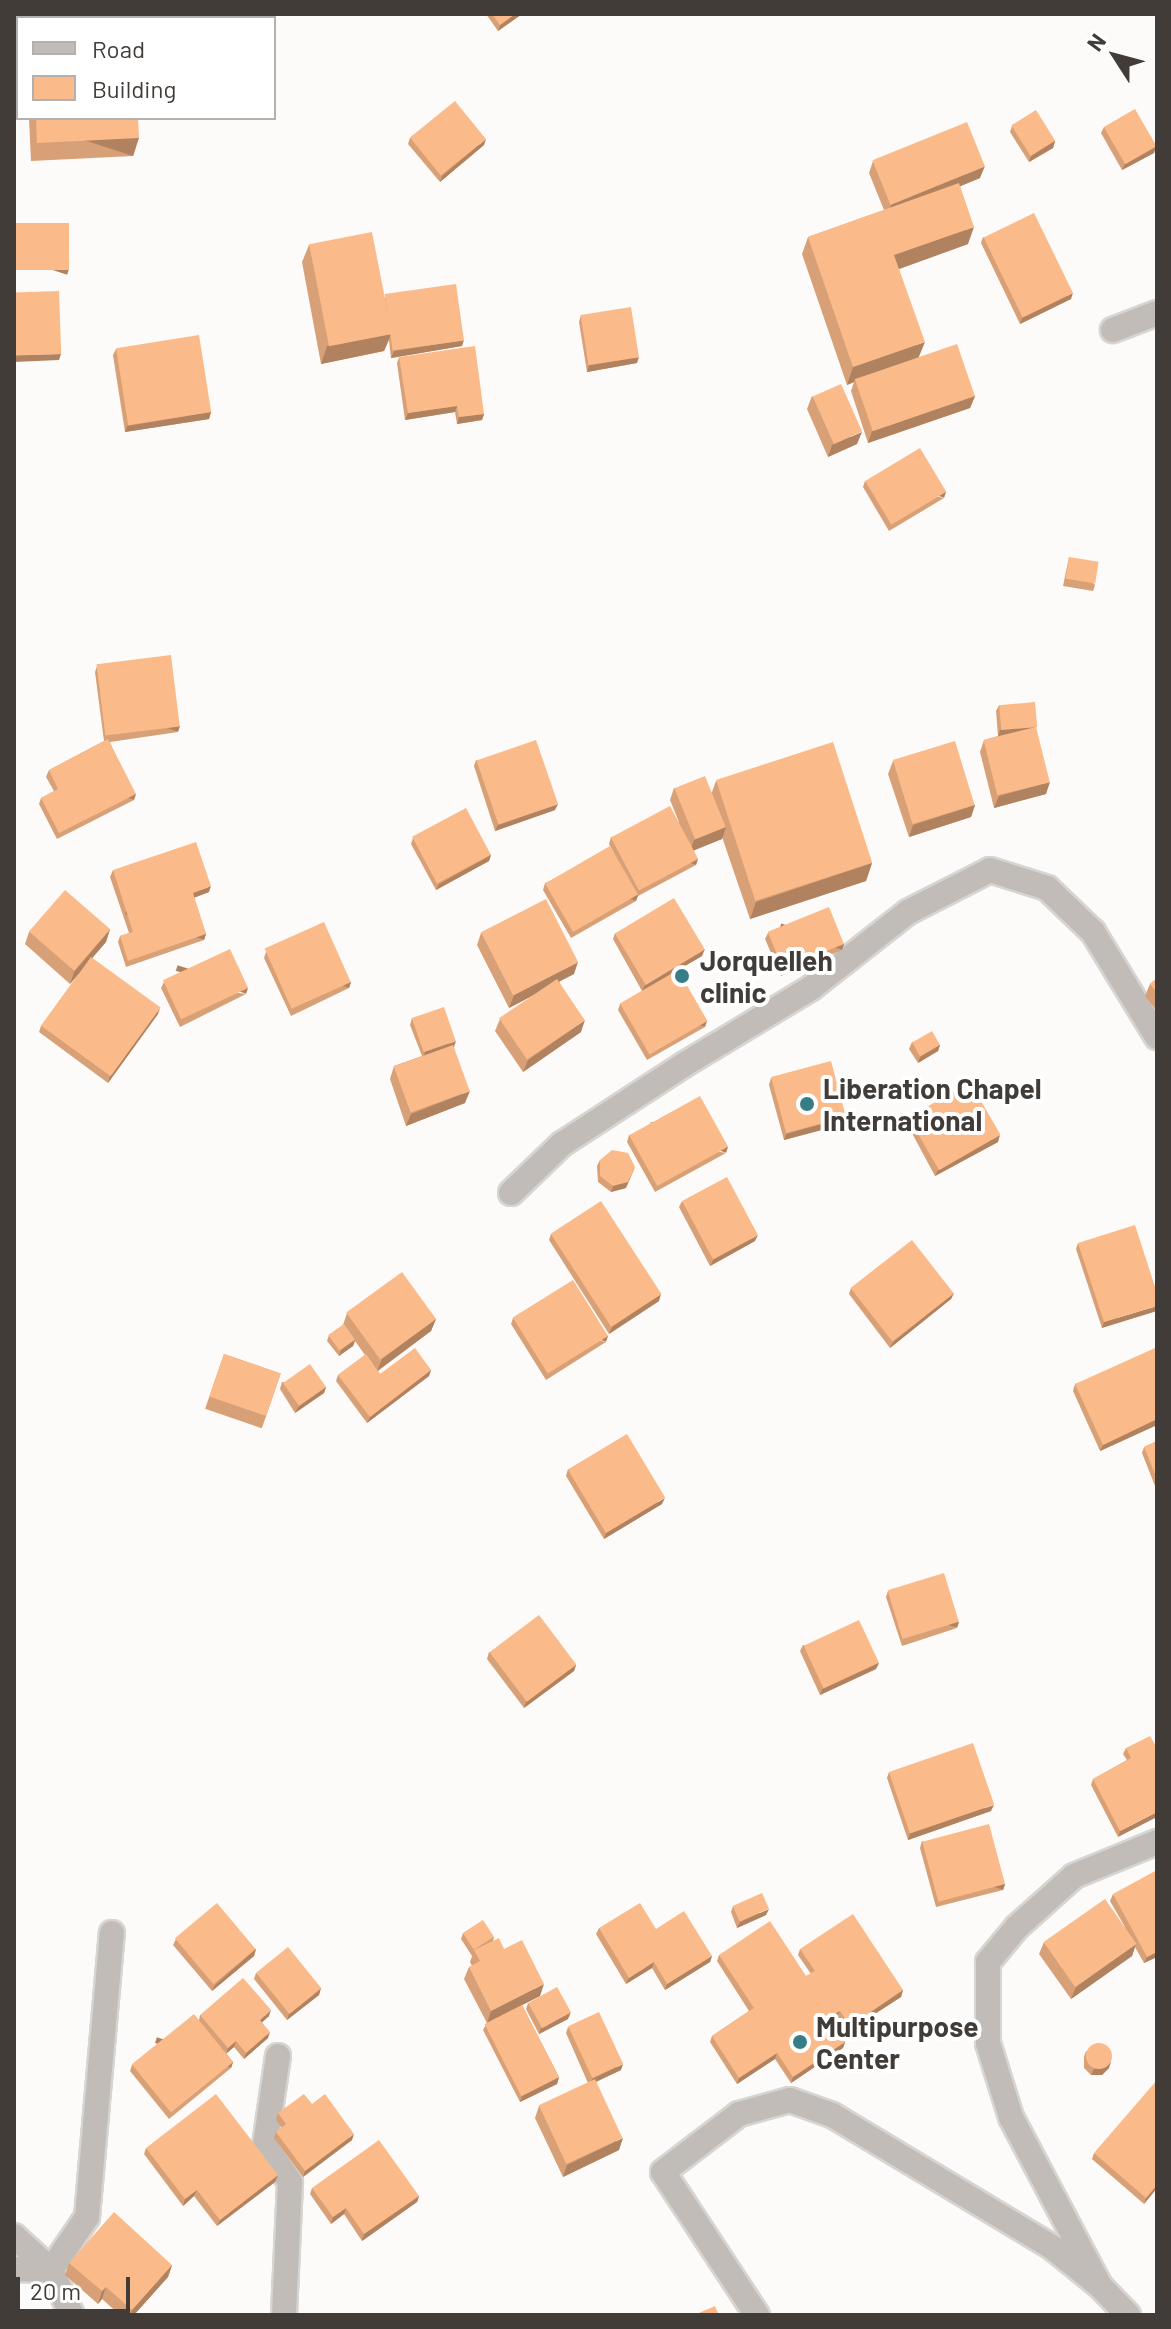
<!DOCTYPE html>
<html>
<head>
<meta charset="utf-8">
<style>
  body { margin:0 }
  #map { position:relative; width:1171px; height:2329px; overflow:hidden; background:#fdfbf9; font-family:Barlow,sans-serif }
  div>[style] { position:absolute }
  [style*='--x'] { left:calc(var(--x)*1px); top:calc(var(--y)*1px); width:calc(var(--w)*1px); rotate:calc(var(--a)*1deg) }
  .roads { filter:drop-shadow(2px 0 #d7d5d2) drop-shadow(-2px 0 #d7d5d2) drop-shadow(0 2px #d7d5d2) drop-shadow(0 -2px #d7d5d2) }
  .street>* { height:24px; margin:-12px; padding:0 12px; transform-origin:12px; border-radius:12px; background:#c1bcb7 }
  .wall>* { inset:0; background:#d8a076; transform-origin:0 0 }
  .shaded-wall>* { inset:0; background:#b08260; transform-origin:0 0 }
  .building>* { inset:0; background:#fbba89; transform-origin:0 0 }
  .round { border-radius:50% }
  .dots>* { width:22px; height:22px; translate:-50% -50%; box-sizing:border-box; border:4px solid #fff; border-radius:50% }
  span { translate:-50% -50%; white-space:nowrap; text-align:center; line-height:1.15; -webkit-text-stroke:8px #fff; paint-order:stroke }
  .poi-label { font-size:28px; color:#413c38; font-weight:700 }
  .left { translate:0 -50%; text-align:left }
  .frame { position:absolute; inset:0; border:16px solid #413c38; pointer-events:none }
  .legend { position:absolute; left:16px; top:16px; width:260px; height:104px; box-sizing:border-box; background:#fff; border:2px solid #b3b1af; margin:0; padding:10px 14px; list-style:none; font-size:24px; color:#413c38 }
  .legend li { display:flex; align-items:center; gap:16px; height:40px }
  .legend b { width:40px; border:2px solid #b3b1af }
  .north { position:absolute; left:1075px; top:16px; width:80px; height:80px; -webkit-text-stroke:6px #fff; paint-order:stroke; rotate:306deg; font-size:22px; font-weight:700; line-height:32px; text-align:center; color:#413c38 }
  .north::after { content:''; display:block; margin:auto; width:28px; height:36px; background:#413c38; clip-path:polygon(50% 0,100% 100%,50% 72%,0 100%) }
  .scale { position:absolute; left:16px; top:2277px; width:114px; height:36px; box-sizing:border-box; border:4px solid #413c38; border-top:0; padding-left:10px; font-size:24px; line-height:28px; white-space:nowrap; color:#413c38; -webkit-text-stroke:6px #fff; paint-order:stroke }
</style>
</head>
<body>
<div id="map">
  <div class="roads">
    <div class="street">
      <div style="--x:1113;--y:330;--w:47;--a:-21.1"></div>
      <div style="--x:511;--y:1193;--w:71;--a:-43.9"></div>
      <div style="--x:562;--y:1144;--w:147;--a:-33"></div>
      <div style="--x:685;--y:1064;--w:147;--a:-31.1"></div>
      <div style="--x:811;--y:988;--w:123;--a:-38.1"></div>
      <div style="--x:908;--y:912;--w:92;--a:-27.1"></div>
      <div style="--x:990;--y:870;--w:60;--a:17.5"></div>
      <div style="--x:1047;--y:888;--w:64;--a:43.7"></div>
      <div style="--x:1093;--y:932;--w:123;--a:58.6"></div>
      <div style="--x:278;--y:2056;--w:90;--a:98.3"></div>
      <div style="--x:265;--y:2145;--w:45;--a:56"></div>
      <div style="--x:290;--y:2182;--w:133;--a:92.6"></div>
      <div style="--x:14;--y:2236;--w:50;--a:42.6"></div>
      <div style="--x:51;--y:2270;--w:50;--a:65"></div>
      <div style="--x:14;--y:2269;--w:37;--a:2"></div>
      <div style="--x:51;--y:2270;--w:64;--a:-55.8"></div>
      <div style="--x:87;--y:2217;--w:285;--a:-85"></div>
      <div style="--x:757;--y:2315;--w:171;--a:-123.3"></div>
      <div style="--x:663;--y:2172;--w:96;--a:-37.3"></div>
      <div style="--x:739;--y:2114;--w:53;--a:-15.4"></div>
      <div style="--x:790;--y:2100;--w:45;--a:19.7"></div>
      <div style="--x:832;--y:2115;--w:258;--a:31"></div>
      <div style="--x:1053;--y:2248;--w:60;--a:39"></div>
      <div style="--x:1128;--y:2315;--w:40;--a:-134"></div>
      <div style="--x:1100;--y:2286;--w:191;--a:-117.8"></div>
      <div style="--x:1011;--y:2117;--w:77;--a:-107.3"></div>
      <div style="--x:988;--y:2043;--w:81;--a:-90"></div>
      <div style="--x:988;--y:1962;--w:45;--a:-50.4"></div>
      <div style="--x:1017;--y:1927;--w:76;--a:-41.8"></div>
      <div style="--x:1074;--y:1876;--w:90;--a:-22.3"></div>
    </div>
  </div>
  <div class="wall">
    <div style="clip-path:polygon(486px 14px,522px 14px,498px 31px)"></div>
    <div style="clip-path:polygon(29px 118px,138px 118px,133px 156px,31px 161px)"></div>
    <div style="clip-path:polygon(1012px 126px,1055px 141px,1053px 148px,1029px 162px,1010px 132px)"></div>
    <div style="clip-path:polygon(1104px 127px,1156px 146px,1154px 153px,1122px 170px,1101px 133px)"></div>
    <div style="clip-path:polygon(410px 138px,484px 145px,440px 182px,408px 144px)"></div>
    <div style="clip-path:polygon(873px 161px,980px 178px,960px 186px,968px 244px,899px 269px,919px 357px,975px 396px,970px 408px,868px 443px,851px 391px,854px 382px,847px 385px,802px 254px,808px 237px,884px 210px,869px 173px)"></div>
    <div style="clip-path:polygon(983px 237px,1071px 299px,1020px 324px,981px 243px)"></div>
    <div style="clip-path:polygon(309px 245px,384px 297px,462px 346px,391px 358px,389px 340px,384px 351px,321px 364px,302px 262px)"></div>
    <div style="clip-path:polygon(581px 315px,637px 363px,587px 372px,579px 322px)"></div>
    <div style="clip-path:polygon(116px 349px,211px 412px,209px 419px,125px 432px,113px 355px)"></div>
    <div style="clip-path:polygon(399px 357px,484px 414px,482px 420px,457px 424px,455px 412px,405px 420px,397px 363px)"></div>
    <div style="clip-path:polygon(812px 396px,857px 444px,828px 457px,807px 409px)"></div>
    <div style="clip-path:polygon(865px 481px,944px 498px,889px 531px,863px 487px)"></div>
    <div style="clip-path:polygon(1069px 557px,1095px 585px,1093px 591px,1063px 586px)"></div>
    <div style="clip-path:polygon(97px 666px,178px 732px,110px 742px,134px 800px,57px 839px,39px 804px,41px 798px,54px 791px,46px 777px,49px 770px,104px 741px,95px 672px)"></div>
    <div style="clip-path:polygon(999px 705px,1036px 728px,1046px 794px,994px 808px,980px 752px,984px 740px,998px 736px,996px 711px)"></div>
    <div style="clip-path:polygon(476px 760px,555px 810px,495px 831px,474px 766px)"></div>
    <div style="clip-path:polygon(893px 761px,975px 805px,971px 817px,909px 837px,888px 774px)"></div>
    <div style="clip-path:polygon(716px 781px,872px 863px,866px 881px,750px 919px,722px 837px,722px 839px,694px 850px,696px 865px,638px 896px,636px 901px,571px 938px,543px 890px,545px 883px,615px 855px,609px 844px,611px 837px,679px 822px,670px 800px,674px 788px,712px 792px)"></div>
    <div style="clip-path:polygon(413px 838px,491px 855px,489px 861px,436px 890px,411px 844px)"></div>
    <div style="clip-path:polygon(113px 870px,209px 892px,194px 898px,206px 934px,204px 940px,126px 967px,118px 942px,120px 936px,129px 933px,110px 877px)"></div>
    <div style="clip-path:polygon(110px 929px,106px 942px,92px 958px,158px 1014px,108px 1083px,39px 1032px,41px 1026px,81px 971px,70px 984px,25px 944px,29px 932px)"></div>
    <div style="clip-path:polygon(481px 933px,574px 974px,559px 981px,581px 1032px,523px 1072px,495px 1031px,500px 1019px,539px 992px,509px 1008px,477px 945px)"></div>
    <div style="clip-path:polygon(615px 933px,702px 956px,678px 970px,705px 1027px,647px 1060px,618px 1010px,620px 1004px,642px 991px,613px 939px)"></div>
    <div style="clip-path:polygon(768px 933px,844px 944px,842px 950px,781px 976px,765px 939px)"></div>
    <div style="clip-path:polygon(266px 952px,351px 982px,349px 988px,291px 1016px,264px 958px)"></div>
    <div style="clip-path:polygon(1157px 978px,1157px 1011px,1145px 996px,1150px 984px)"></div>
    <div style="clip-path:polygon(164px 982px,246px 994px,180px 1027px,161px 988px)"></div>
    <div style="clip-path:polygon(412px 1018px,454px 1047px,465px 1103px,406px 1126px,390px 1079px,394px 1066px,422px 1056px,410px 1025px)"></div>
    <div style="clip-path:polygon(912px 1042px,940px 1045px,938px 1051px,918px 1063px,909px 1049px)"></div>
    <div style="clip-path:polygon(771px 1078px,844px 1124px,784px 1140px,769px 1085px)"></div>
    <div style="clip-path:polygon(908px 1116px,998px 1142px,935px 1176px,906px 1122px)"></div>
    <div style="clip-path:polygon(629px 1135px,726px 1153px,655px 1192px,627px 1142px)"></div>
    <div style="clip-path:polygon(600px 1160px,626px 1188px,611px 1192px,598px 1182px,597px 1166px)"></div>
    <div style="clip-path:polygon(682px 1201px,755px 1241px,710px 1266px,679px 1207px)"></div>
    <div style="clip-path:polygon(551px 1234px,659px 1301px,609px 1334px,549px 1240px)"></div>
    <div style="clip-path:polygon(1078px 1243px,1157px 1293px,1102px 1328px,1076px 1249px)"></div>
    <div style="clip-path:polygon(851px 1288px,954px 1293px,951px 1299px,890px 1348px,849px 1294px)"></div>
    <div style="clip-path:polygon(347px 1313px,436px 1319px,431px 1331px,378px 1371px,380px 1374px,431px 1370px,429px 1376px,367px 1423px,336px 1381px,338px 1375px,365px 1355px,355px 1341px,353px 1346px,339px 1356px,327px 1341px,329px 1335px,343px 1325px)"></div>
    <div style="clip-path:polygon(513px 1318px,606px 1342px,546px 1380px,511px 1324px)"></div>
    <div style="clip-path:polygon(1157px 1353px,1157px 1425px,1100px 1451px,1073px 1391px,1075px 1384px)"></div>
    <div style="left:224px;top:1354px;width:60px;height:58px;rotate:19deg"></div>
    <div style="clip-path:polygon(282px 1382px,326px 1387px,324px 1393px,295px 1413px,280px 1389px)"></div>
    <div style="clip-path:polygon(1157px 1441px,1157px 1491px,1142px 1453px,1144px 1447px)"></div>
    <div style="clip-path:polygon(568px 1469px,662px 1504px,604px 1539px,566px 1476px)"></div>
    <div style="clip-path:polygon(888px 1591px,957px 1628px,902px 1646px,886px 1597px)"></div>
    <div style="clip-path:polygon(803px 1645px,879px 1663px,876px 1669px,820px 1695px,800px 1651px)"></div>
    <div style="clip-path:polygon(489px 1652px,576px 1665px,574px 1671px,524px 1708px,487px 1659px)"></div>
    <div style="clip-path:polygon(1126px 1748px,1157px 1748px,1118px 1837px,1091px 1785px,1093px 1779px,1127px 1760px,1123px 1754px)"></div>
    <div style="clip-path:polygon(889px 1772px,991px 1811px,908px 1840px,887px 1778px)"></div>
    <div style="clip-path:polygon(922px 1841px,1005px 1884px,1003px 1890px,936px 1907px,920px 1848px)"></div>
    <div style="clip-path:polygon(1113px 1894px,1157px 1957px,1144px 1963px,1135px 1947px,1132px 1956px,1071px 1999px,1039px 1954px,1044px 1942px,1125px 1927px,1110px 1901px)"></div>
    <div style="clip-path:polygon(733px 1906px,766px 1915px,737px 1928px,731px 1912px)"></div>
    <div style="clip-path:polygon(599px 1928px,656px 1929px,712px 1956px,710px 1962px,665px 1990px,652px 1968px,626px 1984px,596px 1934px)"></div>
    <div style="clip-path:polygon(463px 1933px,494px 1937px,493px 1941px,504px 1949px,540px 1996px,522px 2005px,559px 2077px,557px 2084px,520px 2102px,483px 2030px,487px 2023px,464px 1979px,469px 1967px,472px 1966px,470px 1962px,472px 1956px,461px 1939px)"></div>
    <div style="clip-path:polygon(176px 1939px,256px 1949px,254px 1956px,212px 1991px,173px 1945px)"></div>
    <div style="clip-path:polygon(800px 1949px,903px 1990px,901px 1997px,847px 2032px,837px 2017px,832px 2021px,845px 2042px,843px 2048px,791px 2083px,775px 2059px,737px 2084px,710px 2042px,712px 2036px,749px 2011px,717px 1961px,719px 1955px,806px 1976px,811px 1974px,798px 1955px)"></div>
    <div style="clip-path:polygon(256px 1973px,321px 1988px,319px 1995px,287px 2020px,254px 1979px)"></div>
    <div style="clip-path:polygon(528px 2003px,568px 2019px,539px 2034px,526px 2009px)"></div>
    <div style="clip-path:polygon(200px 2015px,269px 2016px,262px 2022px,268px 2038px,244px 2059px,234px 2047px,226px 2053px,233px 2062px,231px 2068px,169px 2119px,130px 2071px,132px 2065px,199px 2020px)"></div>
    <div style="clip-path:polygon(568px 2027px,621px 2070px,596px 2082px,619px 2150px,563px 2177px,535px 2118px,539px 2106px,588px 2083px,566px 2033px)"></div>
    <div style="clip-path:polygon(1086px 2051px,1109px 2068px,1102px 2075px,1091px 2075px,1084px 2068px,1084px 2057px)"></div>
    <div style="clip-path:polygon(312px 2104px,352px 2140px,303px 2177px,274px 2138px,276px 2132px,282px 2128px,276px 2120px,278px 2113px)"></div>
    <div style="clip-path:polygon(146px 2148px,275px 2182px,217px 2226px,194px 2196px,183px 2206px,144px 2154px)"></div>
    <div style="clip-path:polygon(1094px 2153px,1157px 2188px,1144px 2204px,1092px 2159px)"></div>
    <div style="clip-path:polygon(312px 2188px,419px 2196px,417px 2202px,362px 2241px,344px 2214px,331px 2224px,310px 2194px)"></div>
    <div style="clip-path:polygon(69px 2263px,172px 2265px,168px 2277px,134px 2315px,120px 2315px,102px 2299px,98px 2304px,65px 2275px)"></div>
  </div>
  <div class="shaded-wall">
    <div style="clip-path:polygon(515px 14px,522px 14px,498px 31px,500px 25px)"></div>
    <div style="clip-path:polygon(18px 18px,18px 24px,14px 25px,14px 19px)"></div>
    <div style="left:139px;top:138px;width:19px;height:102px;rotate:108deg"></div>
    <div style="clip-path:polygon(486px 139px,484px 145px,440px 182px,442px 176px)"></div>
    <div style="clip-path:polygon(1055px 141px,1053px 148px,1029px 162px,1031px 156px)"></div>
    <div style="clip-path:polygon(1156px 146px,1154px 153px,1122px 170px,1125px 164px)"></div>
    <div style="clip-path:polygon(985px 166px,980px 178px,887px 217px,891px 205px)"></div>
    <div style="clip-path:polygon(974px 227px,968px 244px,888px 273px,894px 255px)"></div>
    <div style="left:69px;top:269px;width:6px;height:55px;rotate:108deg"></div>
    <div style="clip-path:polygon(1073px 293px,1071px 299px,1020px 324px,1022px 318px)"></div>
    <div style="clip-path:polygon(391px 334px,384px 351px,321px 364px,327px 346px)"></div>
    <div style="clip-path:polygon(464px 340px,462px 346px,391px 358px,394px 351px)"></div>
    <div style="clip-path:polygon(925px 342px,918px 359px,855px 379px,854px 382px,847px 385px,853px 367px)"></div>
    <div style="clip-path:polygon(61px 354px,59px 360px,14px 362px,14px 355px)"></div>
    <div style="clip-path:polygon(639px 357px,637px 363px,587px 372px,589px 365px)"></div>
    <div style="clip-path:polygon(975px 396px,970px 408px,868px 443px,872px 431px)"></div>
    <div style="clip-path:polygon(457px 406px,455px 412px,405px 420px,408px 413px)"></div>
    <div style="clip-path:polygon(211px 412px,209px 419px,125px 432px,127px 426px)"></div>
    <div style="clip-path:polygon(484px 414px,482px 420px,457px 424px,459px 417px)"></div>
    <div style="clip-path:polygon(862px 432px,857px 444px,828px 457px,832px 445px)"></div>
    <div style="left:946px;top:492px;width:6px;height:64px;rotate:108deg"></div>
    <div style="left:180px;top:726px;width:6px;height:74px;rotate:108deg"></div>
    <div style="clip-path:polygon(1037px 727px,998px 736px,1000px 730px)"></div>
    <div style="clip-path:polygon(1050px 782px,1046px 794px,994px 808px,999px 796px)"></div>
    <div style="left:136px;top:794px;width:6px;height:86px;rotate:108deg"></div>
    <div style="clip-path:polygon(558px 804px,555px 810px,495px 831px,498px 824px)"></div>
    <div style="clip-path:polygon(975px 805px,971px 817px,909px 837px,913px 825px)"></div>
    <div style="clip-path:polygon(726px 827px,722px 839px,690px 852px,694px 840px)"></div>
    <div style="clip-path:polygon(491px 855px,489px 861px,436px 890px,439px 884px)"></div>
    <div style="left:698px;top:859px;width:6px;height:66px;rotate:108deg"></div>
    <div style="clip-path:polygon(872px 863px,866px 881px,750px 919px,756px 902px)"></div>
    <div style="clip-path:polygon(211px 886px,209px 892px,190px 899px,193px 893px)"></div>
    <div style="left:638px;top:895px;width:6px;height:75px;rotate:108deg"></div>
    <div style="clip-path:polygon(110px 929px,106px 942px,70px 984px,74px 972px)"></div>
    <div style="left:206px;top:934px;width:6px;height:83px;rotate:108deg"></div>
    <div style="left:844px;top:944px;width:6px;height:66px;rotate:108deg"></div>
    <div style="clip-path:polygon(705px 949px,702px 956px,642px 991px,645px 985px)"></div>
    <div style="clip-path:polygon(578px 962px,574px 974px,509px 1008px,514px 995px)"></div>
    <div style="left:351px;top:982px;width:6px;height:64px;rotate:108deg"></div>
    <div style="left:248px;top:988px;width:6px;height:74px;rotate:108deg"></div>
    <div style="clip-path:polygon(160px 1008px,158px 1014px,108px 1083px,110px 1076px)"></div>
    <div style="clip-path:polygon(585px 1020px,581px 1032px,523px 1072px,528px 1060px)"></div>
    <div style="left:707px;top:1021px;width:6px;height:67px;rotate:108deg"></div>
    <div style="clip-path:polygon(456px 1041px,454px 1047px,423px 1059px,425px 1052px)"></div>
    <div style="clip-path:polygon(940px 1045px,938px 1051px,918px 1063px,920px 1057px)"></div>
    <div style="clip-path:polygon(470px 1091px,465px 1103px,406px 1126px,411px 1114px)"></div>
    <div style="clip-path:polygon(846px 1117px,844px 1124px,784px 1140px,786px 1134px)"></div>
    <div style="clip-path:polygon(1000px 1135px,998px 1142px,935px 1176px,938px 1170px)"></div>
    <div style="left:728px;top:1147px;width:6px;height:81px;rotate:108deg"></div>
    <div style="clip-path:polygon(635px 1167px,626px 1188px,611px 1192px,613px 1186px)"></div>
    <div style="clip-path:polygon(758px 1235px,755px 1241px,710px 1266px,713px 1260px)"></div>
    <div style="clip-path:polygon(954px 1293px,951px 1299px,890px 1348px,893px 1342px)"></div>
    <div style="clip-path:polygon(661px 1294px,659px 1301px,609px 1334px,612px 1327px)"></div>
    <div style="clip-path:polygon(1157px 1306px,1157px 1311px,1102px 1328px,1104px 1322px)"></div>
    <div style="clip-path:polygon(436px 1319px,431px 1331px,377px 1371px,382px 1359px)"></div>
    <div style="left:608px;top:1336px;width:6px;height:71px;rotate:108deg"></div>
    <div style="clip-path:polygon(355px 1340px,353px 1346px,339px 1356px,341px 1350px)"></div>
    <div style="clip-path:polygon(431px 1370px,429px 1376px,367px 1423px,370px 1417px)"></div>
    <div style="clip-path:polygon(326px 1387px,324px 1393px,295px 1413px,298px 1407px)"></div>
    <div style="clip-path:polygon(1157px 1419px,1157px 1425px,1100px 1451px,1103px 1445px)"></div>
    <div style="clip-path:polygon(665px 1498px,662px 1504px,604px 1539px,606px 1533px)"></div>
    <div style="left:959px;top:1622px;width:6px;height:58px;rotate:108deg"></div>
    <div style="clip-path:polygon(879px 1663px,876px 1669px,820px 1695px,822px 1689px)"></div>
    <div style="clip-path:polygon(576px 1665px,574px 1671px,524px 1708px,526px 1702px)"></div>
    <div style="clip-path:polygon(994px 1805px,991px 1811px,908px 1840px,910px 1833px)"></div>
    <div style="clip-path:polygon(1157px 1812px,1157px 1817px,1118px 1837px,1120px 1831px)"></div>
    <div style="left:1005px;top:1884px;width:6px;height:69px;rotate:108deg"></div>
    <div style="clip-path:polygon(769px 1909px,766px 1915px,737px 1928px,740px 1922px)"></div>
    <div style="clip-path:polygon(1136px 1944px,1132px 1956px,1071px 1999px,1076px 1987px)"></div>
    <div style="clip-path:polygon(256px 1949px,254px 1956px,212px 1991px,215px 1985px)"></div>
    <div style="clip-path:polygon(1157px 1952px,1157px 1957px,1144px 1963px,1147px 1957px)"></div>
    <div style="clip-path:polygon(712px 1956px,710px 1962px,665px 1990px,667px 1984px)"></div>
    <div style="clip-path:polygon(654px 1962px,652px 1968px,626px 1984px,629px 1978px)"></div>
    <div style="clip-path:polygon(544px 1984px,540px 1996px,487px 2023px,491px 2011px)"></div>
    <div style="clip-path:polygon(321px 1988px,319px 1995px,287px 2020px,289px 2014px)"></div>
    <div style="clip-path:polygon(903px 1990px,901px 1997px,847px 2032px,850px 2026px)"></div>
    <div style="clip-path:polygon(271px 2010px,269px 2016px,258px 2026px,260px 2020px)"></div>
    <div style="clip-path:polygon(840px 2011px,837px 2017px,827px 2023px,829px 2017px)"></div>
    <div style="clip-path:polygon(571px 2012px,568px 2019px,539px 2034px,541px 2028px)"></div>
    <div style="clip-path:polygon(270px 2032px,268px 2038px,244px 2059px,246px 2053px)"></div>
    <div style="clip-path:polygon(236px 2041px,234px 2047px,226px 2054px,228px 2048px)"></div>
    <div style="clip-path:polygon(845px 2042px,843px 2048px,791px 2083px,793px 2077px)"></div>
    <div style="clip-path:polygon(777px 2053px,775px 2059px,737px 2084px,739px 2078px)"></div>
    <div style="left:233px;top:2062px;width:6px;height:80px;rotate:108deg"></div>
    <div style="clip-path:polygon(1111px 2062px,1109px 2068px,1102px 2075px,1091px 2075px,1094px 2069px)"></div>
    <div style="clip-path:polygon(623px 2064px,621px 2070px,589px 2085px,592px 2079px)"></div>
    <div style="clip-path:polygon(559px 2077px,557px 2084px,520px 2102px,522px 2096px)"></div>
    <div style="clip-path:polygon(354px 2134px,352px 2140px,303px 2177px,305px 2171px)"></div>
    <div style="clip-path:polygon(623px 2138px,619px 2150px,563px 2177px,567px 2165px)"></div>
    <div style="clip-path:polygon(278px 2175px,275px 2182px,217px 2226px,220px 2220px)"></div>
    <div style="clip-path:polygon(1157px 2185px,1157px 2188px,1144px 2204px,1146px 2198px)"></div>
    <div style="clip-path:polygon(197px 2190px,194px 2196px,183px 2206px,185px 2199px)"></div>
    <div style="clip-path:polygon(419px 2196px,417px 2202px,362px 2241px,364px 2234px)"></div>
    <div style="clip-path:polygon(346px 2208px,344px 2214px,331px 2224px,333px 2217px)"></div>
    <div style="clip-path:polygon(172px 2265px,168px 2277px,134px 2315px,130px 2315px,132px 2310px)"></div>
    <div style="clip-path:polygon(106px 2287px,102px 2299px,98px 2304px,102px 2291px)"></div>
  </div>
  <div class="building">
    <div style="clip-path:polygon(14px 14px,50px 14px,50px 16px,14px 19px)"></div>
    <div style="clip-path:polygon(492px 14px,515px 14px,500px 25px)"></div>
    <div style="left:455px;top:101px;width:49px;height:58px;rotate:51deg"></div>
    <div style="left:1135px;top:109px;width:43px;height:36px;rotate:60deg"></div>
    <div style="left:1036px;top:110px;width:36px;height:29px;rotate:58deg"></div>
    <div style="clip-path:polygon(36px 118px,138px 118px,139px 138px,37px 143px)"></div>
    <div style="left:967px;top:122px;width:48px;height:102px;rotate:68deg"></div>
    <div style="clip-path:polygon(959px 183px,974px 227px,894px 255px,925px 342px,853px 367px,808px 237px)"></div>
    <div style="left:1034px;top:213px;width:89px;height:56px;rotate:64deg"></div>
    <div style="left:14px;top:223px;width:55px;height:47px"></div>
    <div style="left:372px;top:232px;width:104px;height:64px;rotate:79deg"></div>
    <div style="left:456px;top:284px;width:57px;height:72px;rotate:82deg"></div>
    <div style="left:59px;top:291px;width:63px;height:45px;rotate:88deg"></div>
    <div style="left:631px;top:307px;width:51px;height:51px;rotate:81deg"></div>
    <div style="left:199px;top:335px;width:78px;height:84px;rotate:81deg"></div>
    <div style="left:957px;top:344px;width:55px;height:108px;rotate:71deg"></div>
    <div style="clip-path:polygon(475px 346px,484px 414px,459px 417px,457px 406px,408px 413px,399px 357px)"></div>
    <div style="left:841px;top:384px;width:52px;height:31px;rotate:66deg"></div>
    <div style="left:920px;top:448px;width:51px;height:64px;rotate:59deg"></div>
    <div style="left:1069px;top:557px;width:30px;height:22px;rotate:9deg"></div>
    <div style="left:171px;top:655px;width:72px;height:75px;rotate:83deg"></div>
    <div style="left:1035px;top:702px;width:25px;height:36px;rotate:85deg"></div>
    <div style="left:1036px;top:727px;width:57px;height:54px;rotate:76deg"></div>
    <div style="clip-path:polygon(108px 739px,136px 794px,59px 833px,41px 798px,58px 789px,49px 770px)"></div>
    <div style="left:536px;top:740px;width:68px;height:63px;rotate:71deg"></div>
    <div style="left:955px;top:741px;width:67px;height:65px;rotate:73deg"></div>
    <div style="left:833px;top:742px;width:127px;height:123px;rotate:72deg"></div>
    <div style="left:705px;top:776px;width:55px;height:33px;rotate:68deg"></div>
    <div style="left:670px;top:806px;width:60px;height:67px;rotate:62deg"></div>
    <div style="left:466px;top:808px;width:53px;height:61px;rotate:62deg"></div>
    <div style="clip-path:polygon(196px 842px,211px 886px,193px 893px,206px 934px,128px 961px,120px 936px,133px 932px,113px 870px)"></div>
    <div style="left:610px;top:846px;width:56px;height:75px;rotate:60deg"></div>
    <div style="left:65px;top:890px;width:60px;height:55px;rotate:41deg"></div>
    <div style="left:674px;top:898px;width:60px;height:69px;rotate:59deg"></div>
    <div style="left:546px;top:899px;width:71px;height:73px;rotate:63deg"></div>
    <div style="left:829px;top:907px;width:40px;height:66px;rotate:68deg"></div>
    <div style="left:324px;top:922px;width:66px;height:65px;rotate:66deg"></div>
    <div style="left:230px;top:949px;width:43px;height:74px;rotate:65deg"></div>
    <div style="left:91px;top:957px;width:86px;height:85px;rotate:36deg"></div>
    <div style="left:678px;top:970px;width:59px;height:67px;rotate:60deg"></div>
    <div style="clip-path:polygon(1157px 978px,1157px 993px,1150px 984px)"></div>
    <div style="left:557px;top:979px;width:50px;height:70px;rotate:56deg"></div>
    <div style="left:444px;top:1007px;width:36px;height:34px;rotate:71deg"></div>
    <div style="left:932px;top:1031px;width:16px;height:23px;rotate:60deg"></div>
    <div style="left:453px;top:1045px;width:49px;height:63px;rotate:70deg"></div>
    <div style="left:831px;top:1061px;width:58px;height:62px;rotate:75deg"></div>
    <div style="left:970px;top:1082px;width:61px;height:71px;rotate:60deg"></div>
    <div style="left:700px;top:1096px;width:58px;height:81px;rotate:61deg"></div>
    <div style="clip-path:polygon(612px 1150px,628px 1153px,635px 1167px,628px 1182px,613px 1186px,600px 1176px,600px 1160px)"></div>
    <div style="left:727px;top:1177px;width:66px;height:51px;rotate:62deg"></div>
    <div style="left:601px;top:1201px;width:111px;height:60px;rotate:57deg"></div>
    <div style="clip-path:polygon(1135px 1225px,1157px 1293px,1157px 1306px,1104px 1322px,1078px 1243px)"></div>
    <div style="left:912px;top:1240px;width:68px;height:78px;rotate:52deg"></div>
    <div style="left:402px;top:1272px;width:58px;height:69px;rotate:54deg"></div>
    <div style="left:573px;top:1280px;width:66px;height:71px;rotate:58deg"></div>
    <div style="left:344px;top:1324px;width:19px;height:19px;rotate:55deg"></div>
    <div style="clip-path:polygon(415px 1348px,431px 1370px,370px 1417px,338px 1375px,366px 1354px,380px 1374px)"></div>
    <div style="clip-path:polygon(1155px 1348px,1157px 1353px,1157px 1419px,1103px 1445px,1075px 1384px)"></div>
    <div style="left:224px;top:1354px;width:60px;height:45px;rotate:19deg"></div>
    <div style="left:310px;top:1364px;width:28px;height:33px;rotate:55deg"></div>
    <div style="left:627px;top:1434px;width:74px;height:69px;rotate:59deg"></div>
    <div style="clip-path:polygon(1157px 1441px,1157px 1479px,1144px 1447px)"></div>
    <div style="left:944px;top:1573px;width:51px;height:59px;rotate:73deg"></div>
    <div style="left:539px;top:1615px;width:62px;height:62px;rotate:53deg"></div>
    <div style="left:859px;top:1620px;width:47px;height:61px;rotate:65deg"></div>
    <div style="clip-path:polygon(1150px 1736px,1157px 1748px,1157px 1812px,1120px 1831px,1093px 1779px,1131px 1758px,1126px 1748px)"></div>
    <div style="left:973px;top:1743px;width:65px;height:89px;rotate:71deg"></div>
    <div style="left:989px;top:1824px;width:62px;height:69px;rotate:75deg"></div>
    <div style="clip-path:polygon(1157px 1870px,1157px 1952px,1147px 1957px,1113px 1894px)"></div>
    <div style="left:762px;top:1893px;width:17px;height:32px;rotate:66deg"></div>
    <div style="left:1105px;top:1899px;width:55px;height:75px;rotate:55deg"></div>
    <div style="left:217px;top:1903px;width:60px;height:55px;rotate:50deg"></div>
    <div style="clip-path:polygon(640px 1903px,656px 1929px,684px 1911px,712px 1956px,667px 1984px,654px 1962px,629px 1978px,599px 1928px)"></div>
    <div style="clip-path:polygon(853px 1914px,903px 1990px,850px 2026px,840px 2011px,829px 2017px,845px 2042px,793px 2077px,777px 2053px,739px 2078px,712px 2036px,754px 2008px,719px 1955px,770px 1921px,806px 1976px,815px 1971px,800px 1949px)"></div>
    <div style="left:483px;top:1920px;width:20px;height:24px;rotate:57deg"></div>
    <div style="clip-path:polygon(499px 1938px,504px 1949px,522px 1940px,544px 1984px,491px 2011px,469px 1967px,480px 1961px,474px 1950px)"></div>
    <div style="left:288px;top:1947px;width:53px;height:41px;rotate:51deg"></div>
    <div style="clip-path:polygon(243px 1978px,271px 2010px,260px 2020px,270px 2032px,246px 2053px,236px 2041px,228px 2048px,200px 2015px)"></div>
    <div style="left:557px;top:1987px;width:29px;height:33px;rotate:61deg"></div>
    <div style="left:522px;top:2005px;width:81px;height:42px;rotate:63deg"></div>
    <div style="left:599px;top:2012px;width:57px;height:34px;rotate:65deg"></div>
    <div style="left:194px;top:2014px;width:62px;height:80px;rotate:51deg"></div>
    <div class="round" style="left:1086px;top:2043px;width:26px;height:26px"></div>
    <div style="left:595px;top:2079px;width:65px;height:62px;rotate:65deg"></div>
    <div style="clip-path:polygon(1157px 2080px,1157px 2185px,1146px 2198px,1094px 2153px)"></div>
    <div style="clip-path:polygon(216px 2094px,278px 2175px,220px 2220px,197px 2190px,185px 2199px,146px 2148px)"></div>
    <div style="clip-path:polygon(304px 2094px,312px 2104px,325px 2094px,354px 2134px,305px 2171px,276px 2132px,286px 2124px,278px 2113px)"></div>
    <div style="clip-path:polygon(379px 2140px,419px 2196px,364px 2234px,346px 2208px,333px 2217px,312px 2188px)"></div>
    <div style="clip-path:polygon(114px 2212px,172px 2265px,132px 2310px,106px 2287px,102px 2291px,69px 2263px)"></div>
    <div style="clip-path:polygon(715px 2306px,719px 2315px,694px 2315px)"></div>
  </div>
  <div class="dots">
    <div style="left:682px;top:976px;background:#377d88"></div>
    <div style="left:807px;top:1104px;background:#377d88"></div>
    <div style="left:800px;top:2042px;background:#377d88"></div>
  </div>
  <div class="poi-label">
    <span class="left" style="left:700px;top:976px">Jorquelleh<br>clinic</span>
    <span class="left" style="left:823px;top:1104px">Liberation Chapel<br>International</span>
    <span class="left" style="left:816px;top:2042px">Multipurpose<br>Center</span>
  </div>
  <div class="frame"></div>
  <ul class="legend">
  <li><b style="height:10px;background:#c1bcb7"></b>Road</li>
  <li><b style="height:22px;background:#fbba89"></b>Building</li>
  </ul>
  <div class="north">N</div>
  <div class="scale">20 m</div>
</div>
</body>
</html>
